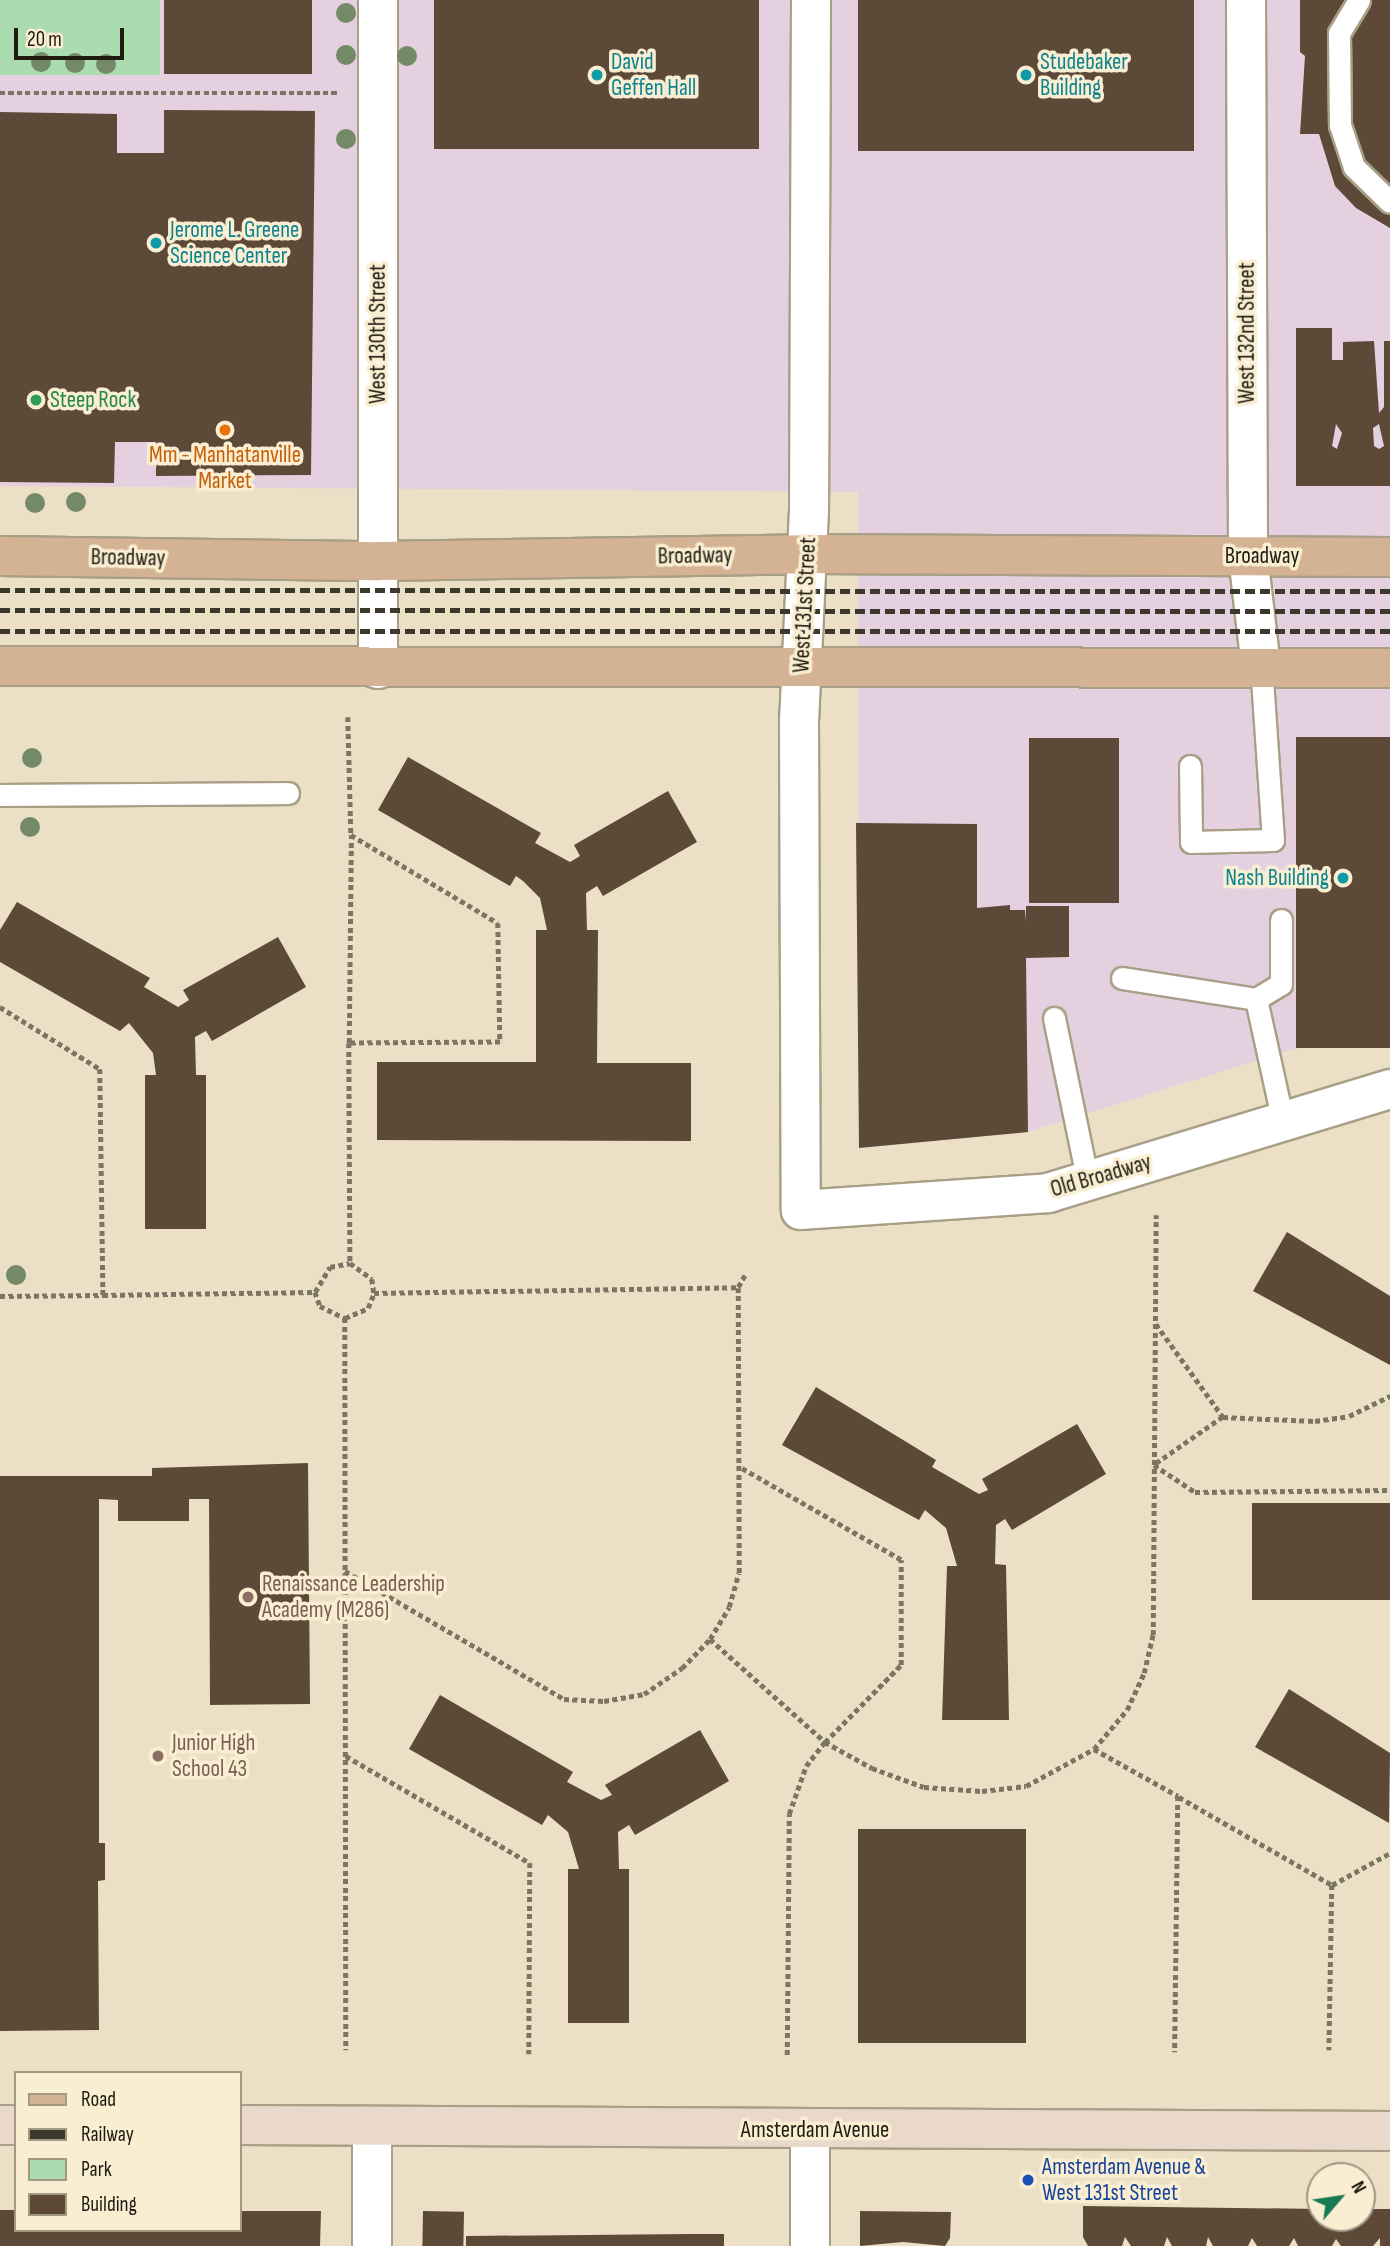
<!DOCTYPE html>
<html>
<head>
<meta charset="utf-8">
<style>
  body { margin:0 }
  #map { position:relative; width:1390px; height:2246px; overflow:hidden; background:#ebe0c6; font-family:"Sofia Sans Condensed",sans-serif }
  div>[style] { position:absolute }
  [style*='--x'] { left:calc(var(--x)*1px); top:calc(var(--y)*1px); width:calc(var(--w)*1px); rotate:calc(var(--a)*1deg) }
  .education>* { inset:0; background:#e4d0df }
  .green>* { inset:0; background:#abdcb0; transform-origin:0 0 }
  .building>* { inset:0; background:#5c4938; transform-origin:0 0 }
  .path>* { height:4.5px; margin-top:-2.25px; transform-origin:0; background:repeating-linear-gradient(90deg,#7c7564 0 5px,transparent 0 8.5px) }
  .roads { filter:drop-shadow(2px 0 #a99f86) drop-shadow(-2px 0 #a99f86) drop-shadow(0 2px #a99f86) drop-shadow(0 -2px #a99f86) }
  .service>* { height:21px; margin:-10.5px; padding:0 10.5px; transform-origin:10.5px; border-radius:10.5px; background:#fff }
  .minor>* { height:38px; margin:-19px; padding:0 19px; transform-origin:19px; border-radius:19px; background:#fff }
  .secondary>* { height:38px; margin:-19px; padding:0 19px; transform-origin:19px; border-radius:19px; background:#ead9ca }
  .primary>* { height:38px; margin:-19px; padding:0 19px; transform-origin:19px; border-radius:19px; background:#d4b395 }
  .rail>* { height:5px; margin-top:-2.5px; transform-origin:0; background:repeating-linear-gradient(90deg,#3d382c 0 10px,transparent 0 15px) }
  .trees>* { width:20px; height:20px; margin:-10px; border-radius:50%; background:#748968 }
  .dots>* { width:19px; height:19px; translate:-50% -50%; box-sizing:border-box; border:4px solid #f9edd2; border-radius:50% }
  span { translate:-50% -50%; white-space:nowrap; text-align:center; line-height:1.15; -webkit-text-stroke:7px #f9edd2; paint-order:stroke }
  .culture-label { font-size:23px; color:#0d838f }
  .left { translate:0 -50%; text-align:left }
  .right { translate:-100% -50%; text-align:right }
  .street-label { font-size:23px; color:#1f1b11 }
  .leisure-label { font-size:23px; color:#27864d }
  .food-label { font-size:23px; color:#c56008 }
  .education-label { font-size:23px; color:#785e54 }
  .transit-label { font-size:23px; color:#164399 }
  .legend { position:absolute; left:14px; top:2071px; width:228px; height:161px; box-sizing:border-box; background:#f9edd2; border:2px solid #a29985; margin:0; padding:9px 12px; list-style:none; font-size:21px; color:#1f1b11 }
  .legend li { display:flex; align-items:center; gap:14px; height:35px }
  .legend b { width:35px; border:2px solid #a29985 }
  .north { position:absolute; left:1306px; top:2162px; width:70px; height:70px; box-sizing:border-box; background:#f9edd2; border:2px solid #a29985; border-radius:50%; rotate:61deg; font-size:19px; font-weight:700; line-height:28px; text-align:center; color:#1f1b11 }
  .north::after { content:''; display:block; margin:auto; width:24px; height:32px; background:#167a53; clip-path:polygon(50% 0,100% 100%,50% 72%,0 100%) }
  .scale { position:absolute; left:14px; top:28px; width:110px; height:32px; box-sizing:border-box; border:4px solid #1f1b11; border-top:0; padding-left:9px; font-size:21px; line-height:24px; white-space:nowrap; color:#1f1b11; -webkit-text-stroke:5px #f9edd2; paint-order:stroke }
</style>
</head>
<body>
<div id="map">
  <div class="education">
    <div style="clip-path:polygon(0 0,1390px 0,1390px 1019px,1028px 1132px,859px 1148px,858px 492px,0 486px)"></div>
  </div>
  <div class="green">
    <div style="left:0;top:0;width:160px;height:75px"></div>
  </div>
  <div class="building">
    <div style="left:164px;top:0;width:148px;height:74px"></div>
    <div style="left:434px;top:0;width:325px;height:149px"></div>
    <div style="left:858px;top:0;width:336px;height:151px"></div>
    <div style="clip-path:polygon(1300px 0,1390px 0,1390px 228px,1356px 208px,1335px 186px,1319px 134px,1300px 134px,1305px 56px,1300px 52px)"></div>
    <div style="clip-path:polygon(164px 110px,315px 111px,311px 475px,156px 476px,156px 442px,115px 442px,114px 483px,0 482px,0 112px,117px 114px,117px 153px,164px 153px)"></div>
    <div style="clip-path:polygon(evenodd,1296px 328px,1332px 328px,1332px 360px,1343px 360px,1343px 342px,1374px 341px,1379px 413px,1384px 407px,1384px 341px,1390px 341px,1390px 486px,1296px 486px,1296px 328px,1336px 424px,1342px 433px,1337px 449px,1332px 446px,1336px 424px,1296px 328px,1379px 424px,1384px 446px,1379px 449px,1374px 446px,1373px 428px,1379px 424px)"></div>
    <div style="left:1296px;top:737px;width:94px;height:311px"></div>
    <div style="left:1029px;top:738px;width:90px;height:165px"></div>
    <div style="clip-path:polygon(408px 757px,541px 833px,535px 843px,570px 862px,580px 856px,574px 845px,668px 791px,697px 842px,603px 896px,597px 886px,586px 893px,587px 930px,598px 930px,597px 1063px,691px 1063px,691px 1141px,377px 1140px,377px 1062px,536px 1062px,536px 930px,547px 930px,540px 898px,523px 881px,516px 876px,510px 886px,378px 810px)"></div>
    <div style="clip-path:polygon(856px 823px,977px 824px,977px 908px,1010px 905px,1010px 910px,1025px 910px,1026px 921px,1026px 906px,1069px 906px,1069px 957px,1026px 958px,1028px 1132px,859px 1148px)"></div>
    <div style="clip-path:polygon(17px 902px,150px 978px,144px 987px,178px 1007px,189px 1000px,183px 990px,278px 937px,306px 987px,212px 1041px,206px 1031px,195px 1037px,196px 1075px,206px 1075px,206px 1229px,145px 1229px,145px 1075px,156px 1075px,153px 1053px,129px 1023px,120px 1031px,0 962px,0 930px)"></div>
    <div style="clip-path:polygon(1287px 1232px,1390px 1296px,1390px 1365px,1253px 1291px)"></div>
    <div style="clip-path:polygon(816px 1387px,936px 1460px,932px 1467px,979px 1494px,988px 1490px,982px 1479px,1077px 1424px,1106px 1474px,1012px 1530px,1005px 1519px,996px 1525px,995px 1564px,1006px 1565px,1009px 1720px,942px 1720px,947px 1566px,957px 1566px,946px 1528px,925px 1510px,919px 1520px,782px 1445px)"></div>
    <div style="clip-path:polygon(308px 1463px,310px 1704px,210px 1705px,209px 1499px,189px 1499px,189px 1521px,118px 1521px,118px 1500px,99px 1499px,99px 1843px,105px 1843px,105px 1880px,98px 1881px,99px 2030px,0 2031px,0 1476px,152px 1476px,152px 1468px)"></div>
    <div style="left:1252px;top:1503px;width:138px;height:97px"></div>
    <div style="clip-path:polygon(1289px 1689px,1390px 1753px,1389px 1823px,1255px 1747px)"></div>
    <div style="clip-path:polygon(440px 1695px,573px 1772px,567px 1782px,601px 1800px,612px 1795px,605px 1785px,700px 1730px,729px 1781px,635px 1835px,629px 1825px,618px 1832px,619px 1869px,629px 1869px,629px 2023px,568px 2023px,568px 1869px,579px 1869px,568px 1832px,548px 1815px,542px 1825px,409px 1749px)"></div>
    <div style="left:1026px;top:1829px;width:214px;height:168px;rotate:90deg"></div>
    <div style="clip-path:polygon(1083px 2206px,1320px 2209px,1320px 2218px,1362px 2218px,1362px 2209px,1390px 2209px,1390px 2246px,1380px 2246px,1380px 2238px,1373px 2246px,1341px 2246px,1336px 2239px,1332px 2246px,1298px 2246px,1294px 2238px,1289px 2246px,1257px 2246px,1252px 2238px,1248px 2246px,1213px 2246px,1208px 2237px,1206px 2246px,1172px 2246px,1167px 2237px,1164px 2246px,1131px 2246px,1125px 2237px,1122px 2246px,1088px 2246px,1083px 2237px)"></div>
    <div style="clip-path:polygon(0 2210px,16px 2210px,16px 2230px,240px 2230px,240px 2211px,321px 2211px,320px 2246px,0 2246px)"></div>
    <div style="left:423px;top:2211px;width:41px;height:35px;rotate:1deg"></div>
    <div style="clip-path:polygon(860px 2211px,951px 2212px,950px 2238px,945px 2246px,903px 2242px,860px 2246px)"></div>
    <div style="clip-path:polygon(690px 2234px,724px 2234px,724px 2246px,466px 2246px,466px 2236px)"></div>
  </div>
  <div class="path">
    <div style="--x:0;--y:93;--w:337;--a:0"></div>
    <div style="--x:348;--y:717;--w:118;--a:88.5"></div>
    <div style="--x:0;--y:1007;--w:118;--a:31.8"></div>
    <div style="--x:100;--y:1069;--w:226;--a:89.2"></div>
    <div style="--x:103;--y:1295;--w:212;--a:-0.8"></div>
    <div style="--x:315;--y:1292;--w:29;--a:-59"></div>
    <div style="--x:330;--y:1267;--w:20;--a:-11"></div>
    <div style="--x:349;--y:1043;--w:208;--a:-89.4"></div>
    <div style="--x:351;--y:835;--w:171;--a:30.9"></div>
    <div style="--x:498;--y:923;--w:119;--a:89"></div>
    <div style="--x:500;--y:1042;--w:151;--a:179.6"></div>
    <div style="--x:349;--y:1043;--w:220;--a:89.7"></div>
    <div style="--x:350;--y:1263;--w:27;--a:36"></div>
    <div style="--x:372;--y:1279;--w:14;--a:82"></div>
    <div style="--x:374;--y:1293;--w:364;--a:-0.9"></div>
    <div style="--x:738;--y:1287;--w:16;--a:-60"></div>
    <div style="--x:315;--y:1292;--w:15;--a:70"></div>
    <div style="--x:320;--y:1306;--w:28;--a:26"></div>
    <div style="--x:345;--y:1318;--w:732;--a:89.92"></div>
    <div style="--x:0;--y:1296;--w:103;--a:-0.6"></div>
    <div style="--x:345;--y:1318;--w:25;--a:-23"></div>
    <div style="--x:368;--y:1308;--w:16;--a:-68"></div>
    <div style="--x:1156;--y:1324;--w:115;--a:54.2"></div>
    <div style="--x:1223;--y:1417;--w:84;--a:145.2"></div>
    <div style="--x:1154;--y:1465;--w:49;--a:33.4"></div>
    <div style="--x:1195;--y:1492;--w:195;--a:-0.6"></div>
    <div style="--x:1223;--y:1417;--w:92;--a:2.5"></div>
    <div style="--x:1315;--y:1421;--w:34;--a:-8"></div>
    <div style="--x:1349;--y:1416;--w:46;--a:-26"></div>
    <div style="--x:345;--y:1571;--w:254;--a:30.3"></div>
    <div style="--x:564;--y:1699;--w:40;--a:2.9"></div>
    <div style="--x:604;--y:1701;--w:41;--a:-9.9"></div>
    <div style="--x:644;--y:1694;--w:46;--a:-34.4"></div>
    <div style="--x:682;--y:1668;--w:40;--a:-46"></div>
    <div style="--x:710;--y:1639;--w:37;--a:-59"></div>
    <div style="--x:729;--y:1607;--w:35;--a:-74"></div>
    <div style="--x:739;--y:1573;--w:285;--a:-90.2"></div>
    <div style="--x:710;--y:1639;--w:154;--a:41.8"></div>
    <div style="--x:825;--y:1742;--w:108;--a:-45.4"></div>
    <div style="--x:901;--y:1665;--w:105;--a:-90"></div>
    <div style="--x:901;--y:1560;--w:187;--a:-150.1"></div>
    <div style="--x:1094;--y:1749;--w:96;--a:29.2"></div>
    <div style="--x:1178;--y:1796;--w:256;--a:90.7"></div>
    <div style="--x:346;--y:1756;--w:213;--a:30.2"></div>
    <div style="--x:530;--y:1863;--w:191;--a:90.3"></div>
    <div style="--x:1179;--y:1797;--w:177;--a:29.9"></div>
    <div style="--x:1332;--y:1885;--w:165;--a:91"></div>
    <div style="--x:1332;--y:1885;--w:66;--a:-28.9"></div>
    <div style="--x:787;--y:2055;--w:241;--a:-89.5"></div>
    <div style="--x:789;--y:1814;--w:51;--a:-70.5"></div>
    <div style="--x:806;--y:1766;--w:31;--a:-52"></div>
    <div style="--x:825;--y:1742;--w:54;--a:29"></div>
    <div style="--x:872;--y:1768;--w:55;--a:20.1"></div>
    <div style="--x:924;--y:1787;--w:58;--a:3.9"></div>
    <div style="--x:982;--y:1791;--w:44;--a:-6.5"></div>
    <div style="--x:1026;--y:1786;--w:77;--a:-28.6"></div>
    <div style="--x:1094;--y:1749;--w:51;--a:-49.8"></div>
    <div style="--x:1127;--y:1710;--w:41;--a:-65.3"></div>
    <div style="--x:1144;--y:1673;--w:39;--a:-77"></div>
    <div style="--x:1153;--y:1635;--w:420;--a:-89.6"></div>
  </div>
  <div class="roads">
    <div class="service">
      <div style="--x:1359;--y:0;--w:39;--a:121"></div>
      <div style="--x:1339;--y:33;--w:92;--a:89.4"></div>
      <div style="--x:1340;--y:125;--w:44;--a:71.6"></div>
      <div style="--x:1354;--y:167;--w:50;--a:44.2"></div>
      <div style="--x:1190;--y:766;--w:76;--a:89.2"></div>
      <div style="--x:1191;--y:842;--w:82;--a:-1.4"></div>
      <div style="--x:1273;--y:840;--w:174;--a:-93.9"></div>
      <div style="--x:0;--y:795;--w:288;--a:-0.4"></div>
      <div style="--x:1122;--y:978;--w:136;--a:8.9"></div>
      <div style="--x:1256;--y:999;--w:126;--a:77.6"></div>
      <div style="--x:1256;--y:999;--w:29;--a:-31"></div>
      <div style="--x:1281;--y:984;--w:64;--a:-90"></div>
      <div style="--x:1054;--y:1018;--w:167;--a:78.3"></div>
    </div>
    <div class="minor">
      <div style="--x:811;--y:0;--w:510;--a:90.22"></div>
      <div style="--x:809;--y:510;--w:209;--a:92.7"></div>
      <div style="--x:799;--y:719;--w:491;--a:89.8"></div>
      <div style="--x:801;--y:1210;--w:248;--a:-3.9"></div>
      <div style="--x:1048;--y:1193;--w:357;--a:-16.9"></div>
      <div style="--x:1246;--y:0;--w:556;--a:89.79"></div>
      <div style="--x:1248;--y:556;--w:111;--a:83.3"></div>
      <div style="--x:378;--y:669;--w:669;--a:-90"></div>
      <div style="--x:810;--y:2130;--w:116;--a:90"></div>
      <div style="--x:372;--y:2246;--w:120;--a:-90"></div>
    </div>
    <div class="secondary">
      <div style="--x:0;--y:2125;--w:16;--a:0"></div>
      <div style="--x:240;--y:2125;--w:1150;--a:0.3"></div>
    </div>
    <div class="primary">
      <div style="--x:0;--y:556;--w:378;--a:0.8"></div>
      <div style="--x:378;--y:561;--w:430;--a:-0.9"></div>
      <div style="--x:808;--y:554;--w:582;--a:0.3"></div>
      <div style="--x:0;--y:666;--w:1390;--a:0.08"></div>
    </div>
  </div>
  <div class="rail">
    <div style="--x:0;--y:590;--w:1390;--a:0.04"></div>
    <div style="--x:0;--y:610;--w:1390;--a:0.04"></div>
    <div style="--x:0;--y:631;--w:1390;--a:0"></div>
  </div>
  <div class="trees">
    <div style="left:346px;top:13px"></div>
    <div style="left:346px;top:55px"></div>
    <div style="left:407px;top:56px"></div>
    <div style="left:41px;top:62px"></div>
    <div style="left:75px;top:63px"></div>
    <div style="left:106px;top:64px"></div>
    <div style="left:346px;top:139px"></div>
    <div style="left:76px;top:502px"></div>
    <div style="left:35px;top:503px"></div>
    <div style="left:32px;top:758px"></div>
    <div style="left:30px;top:827px"></div>
    <div style="left:16px;top:1275px"></div>
  </div>
  <div class="dots">
    <div style="left:597px;top:75px;background:#0f9aa8"></div>
    <div style="left:1026px;top:75px;background:#0f9aa8"></div>
    <div style="left:156px;top:243px;background:#0f9aa8"></div>
    <div style="left:36px;top:400px;background:#2e9e5b"></div>
    <div style="left:225px;top:430px;background:#e8710a"></div>
    <div style="left:1343px;top:878px;background:#0f9aa8"></div>
    <div style="left:248px;top:1597px;background:#8d6e63"></div>
    <div style="left:158px;top:1756px;background:#8d6e63"></div>
    <div style="left:1028px;top:2180px;background:#1a4fb4"></div>
  </div>
  <div class="culture-label">
    <span class="left" style="left:611px;top:75px">David<br>Geffen Hall</span>
    <span class="left" style="left:1040px;top:75px">Studebaker<br>Building</span>
    <span class="left" style="left:170px;top:243px">Jerome L. Greene<br>Science Center</span>
    <span class="right" style="left:1329px;top:878px">Nash Building</span>
  </div>
  <div class="street-label">
    <span style="left:1247px;top:333px;rotate:-90deg">West 132nd Street</span>
    <span style="left:378px;top:334px;rotate:-90deg">West 130th Street</span>
    <span style="left:695px;top:556px;rotate:-1deg">Broadway</span>
    <span style="left:1262px;top:556px">Broadway</span>
    <span style="left:128px;top:558px;rotate:1deg">Broadway</span>
    <span style="left:805px;top:605px;rotate:-87deg">West 131st Street</span>
    <span style="left:1101px;top:1176px;rotate:-16deg">Old Broadway</span>
    <span style="left:815px;top:2130px">Amsterdam Avenue</span>
  </div>
  <div class="leisure-label">
    <span class="left" style="left:50px;top:400px">Steep Rock</span>
  </div>
  <div class="food-label">
    <span style="left:225px;top:468px">Mm - Manhatanville<br>Market</span>
  </div>
  <div class="education-label">
    <span class="left" style="left:262px;top:1597px">Renaissance Leadership<br>Academy (M286)</span>
    <span class="left" style="left:172px;top:1756px">Junior High<br>School 43</span>
  </div>
  <div class="transit-label">
    <span class="left" style="left:1042px;top:2180px">Amsterdam Avenue &amp;<br>West 131st Street</span>
  </div>
  <ul class="legend">
  <li><b style="height:9px;background:#d4b395"></b>Road</li>
  <li><b style="height:9px;background:#3d382c"></b>Railway</li>
  <li><b style="height:19px;background:#abdcb0"></b>Park</li>
  <li><b style="height:19px;background:#5c4938"></b>Building</li>
  </ul>
  <div class="north">N</div>
  <div class="scale">20 m</div>
</div>
</body>
</html>
